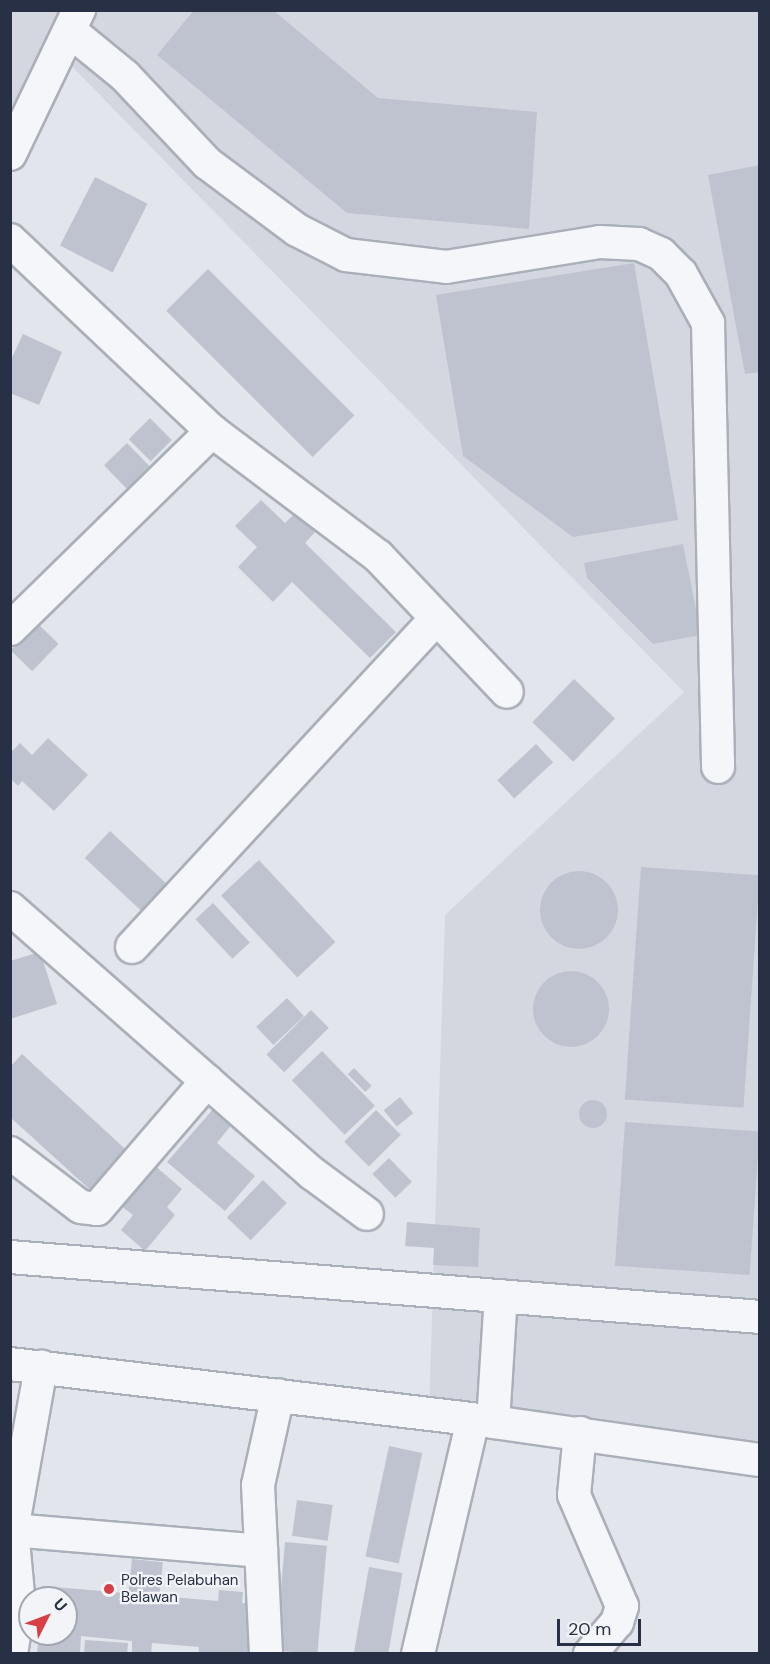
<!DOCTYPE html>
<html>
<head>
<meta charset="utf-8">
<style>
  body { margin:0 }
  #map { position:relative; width:770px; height:1664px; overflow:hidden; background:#e2e5eb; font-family:"DM Sans",sans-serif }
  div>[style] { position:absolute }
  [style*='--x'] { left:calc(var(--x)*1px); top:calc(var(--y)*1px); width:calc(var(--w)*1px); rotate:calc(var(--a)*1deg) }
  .built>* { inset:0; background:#d4d7e0 }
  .building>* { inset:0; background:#bfc3cf; transform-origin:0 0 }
  .round { border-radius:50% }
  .roads { filter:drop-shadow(2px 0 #aaafb9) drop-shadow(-2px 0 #aaafb9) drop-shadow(0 2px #aaafb9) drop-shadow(0 -2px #aaafb9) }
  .minor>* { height:32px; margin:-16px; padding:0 16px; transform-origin:16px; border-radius:16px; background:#f5f6f9 }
  .dots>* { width:16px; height:16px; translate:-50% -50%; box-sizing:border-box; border:3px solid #f2f4f8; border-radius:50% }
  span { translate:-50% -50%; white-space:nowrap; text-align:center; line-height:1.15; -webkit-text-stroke:4.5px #f2f4f8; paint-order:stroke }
  .poi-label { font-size:15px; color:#283045 }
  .left { translate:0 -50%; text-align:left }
  .frame { position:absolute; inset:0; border:12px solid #283045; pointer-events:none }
  .north { position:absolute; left:18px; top:1586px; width:60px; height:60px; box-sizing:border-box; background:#f2f4f8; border:2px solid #a1a6b0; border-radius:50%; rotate:48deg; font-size:16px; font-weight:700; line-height:24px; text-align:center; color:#283045 }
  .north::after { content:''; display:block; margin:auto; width:21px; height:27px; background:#d83f45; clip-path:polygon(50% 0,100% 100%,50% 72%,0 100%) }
  .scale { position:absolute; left:557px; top:1619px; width:84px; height:27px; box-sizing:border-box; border:3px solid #283045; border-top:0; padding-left:8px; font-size:18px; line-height:21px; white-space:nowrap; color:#283045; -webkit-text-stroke:4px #f2f4f8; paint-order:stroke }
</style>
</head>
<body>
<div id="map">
  <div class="built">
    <div style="clip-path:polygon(11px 11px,759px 11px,759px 1445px,429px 1412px,445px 915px,684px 692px,46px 40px,11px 113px)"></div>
  </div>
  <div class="building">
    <div style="clip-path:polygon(194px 10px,273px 10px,378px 98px,537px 112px,529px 229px,347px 213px,157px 55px)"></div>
    <div style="clip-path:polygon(760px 165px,760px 372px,745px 374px,708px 175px)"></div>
    <div style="left:95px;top:177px;width:59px;height:77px;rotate:27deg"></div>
    <div style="clip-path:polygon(634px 263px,678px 520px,573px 537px,463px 456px,436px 295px)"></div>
    <div style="left:208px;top:269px;width:207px;height:59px;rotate:45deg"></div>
    <div style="clip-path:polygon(23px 334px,62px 352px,39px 405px,10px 393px,10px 362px)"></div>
    <div style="left:150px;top:418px;width:31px;height:30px;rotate:45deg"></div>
    <div style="left:127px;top:443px;width:37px;height:32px;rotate:46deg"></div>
    <div style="clip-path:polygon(261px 500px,285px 523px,296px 512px,316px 531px,305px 543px,396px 632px,370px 658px,292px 582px,273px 602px,238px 567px,257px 547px,235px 526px)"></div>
    <div style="clip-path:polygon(683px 544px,701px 635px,653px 644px,587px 578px,584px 563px)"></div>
    <div style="left:37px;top:623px;width:30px;height:38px;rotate:44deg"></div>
    <div style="left:574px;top:679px;width:57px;height:60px;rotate:44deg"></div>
    <div style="clip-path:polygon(48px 738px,88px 775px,54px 811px,22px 781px,18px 786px,10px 778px,10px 753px,20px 743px,32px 755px)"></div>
    <div style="left:536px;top:744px;width:25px;height:53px;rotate:47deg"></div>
    <div style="left:110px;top:831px;width:79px;height:37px;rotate:43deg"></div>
    <div style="left:259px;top:860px;width:112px;height:52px;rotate:47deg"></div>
    <div style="left:641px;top:867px;width:119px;height:233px;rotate:4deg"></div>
    <div class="round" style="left:540px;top:871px;width:78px;height:78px"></div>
    <div style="left:213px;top:903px;width:54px;height:24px;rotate:47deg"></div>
    <div style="clip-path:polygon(40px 952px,57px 1004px,10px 1019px,10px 961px)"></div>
    <div class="round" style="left:533px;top:971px;width:76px;height:76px"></div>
    <div style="left:287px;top:998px;width:25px;height:42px;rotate:47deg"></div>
    <div style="left:311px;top:1010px;width:25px;height:63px;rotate:45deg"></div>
    <div style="left:322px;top:1051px;width:76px;height:42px;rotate:46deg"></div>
    <div style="clip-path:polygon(22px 1054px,135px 1158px,98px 1197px,10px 1117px,10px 1067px)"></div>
    <div style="left:354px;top:1068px;width:25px;height:9px;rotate:45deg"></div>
    <div style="left:400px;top:1097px;width:21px;height:21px;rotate:51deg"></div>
    <div class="round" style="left:579px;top:1100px;width:28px;height:28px"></div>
    <div style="clip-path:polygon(214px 1108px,232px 1124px,217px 1143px,255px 1176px,225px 1211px,167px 1162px)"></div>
    <div style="left:376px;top:1110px;width:35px;height:45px;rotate:45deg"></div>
    <div style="left:625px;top:1122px;width:135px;height:144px;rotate:4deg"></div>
    <div style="left:389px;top:1158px;width:33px;height:23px;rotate:46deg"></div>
    <div style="clip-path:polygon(154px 1165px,182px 1189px,167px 1207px,175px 1215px,145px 1251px,121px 1230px,133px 1215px,120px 1205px)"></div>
    <div style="left:263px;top:1180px;width:33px;height:52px;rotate:44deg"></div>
    <div style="clip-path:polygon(407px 1222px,480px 1228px,478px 1267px,433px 1265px,434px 1248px,405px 1246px)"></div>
    <div style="left:389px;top:1446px;width:34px;height:113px;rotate:12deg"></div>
    <div style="left:297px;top:1500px;width:36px;height:36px;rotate:8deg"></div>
    <div style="left:285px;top:1542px;width:42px;height:109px;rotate:5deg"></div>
    <div style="left:132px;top:1559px;width:31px;height:33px;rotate:6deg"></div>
    <div style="left:369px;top:1567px;width:34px;height:88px;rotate:10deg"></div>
    <div style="clip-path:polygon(43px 1586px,218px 1601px,219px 1590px,243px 1592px,242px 1603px,257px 1604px,252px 1654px,198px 1654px,199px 1647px,152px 1643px,151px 1654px,132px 1654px,132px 1641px,81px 1636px,80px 1654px,37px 1654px,39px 1634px,66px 1634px,66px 1598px,42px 1598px)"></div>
    <div style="clip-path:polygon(85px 1640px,128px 1643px,127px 1654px,84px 1654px)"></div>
  </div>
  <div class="roads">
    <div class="minor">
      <div style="--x:70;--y:31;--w:71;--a:39.3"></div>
      <div style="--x:125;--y:76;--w:120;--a:46.7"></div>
      <div style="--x:207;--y:163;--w:112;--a:36.7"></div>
      <div style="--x:297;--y:230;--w:55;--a:27"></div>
      <div style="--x:346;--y:255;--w:101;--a:6.8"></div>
      <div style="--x:446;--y:267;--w:156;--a:-9.2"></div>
      <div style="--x:600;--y:242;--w:39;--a:3"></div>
      <div style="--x:639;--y:244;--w:24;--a:24"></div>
      <div style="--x:661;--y:254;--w:28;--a:45"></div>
      <div style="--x:681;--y:274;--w:56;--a:61.1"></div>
      <div style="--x:708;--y:323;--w:444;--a:88.7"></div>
      <div style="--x:10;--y:154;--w:160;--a:-64.4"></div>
      <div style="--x:10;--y:240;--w:278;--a:43.4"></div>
      <div style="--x:212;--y:431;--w:208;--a:37"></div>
      <div style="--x:378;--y:556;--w:187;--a:46.5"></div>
      <div style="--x:10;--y:629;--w:283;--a:-44.4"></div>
      <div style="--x:10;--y:908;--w:403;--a:41.3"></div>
      <div style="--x:313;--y:1174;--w:67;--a:36.5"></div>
      <div style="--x:132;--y:947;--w:447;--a:-47.2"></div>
      <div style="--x:10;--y:1153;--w:89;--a:37.3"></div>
      <div style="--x:81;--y:1207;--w:16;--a:7"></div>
      <div style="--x:97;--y:1209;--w:169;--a:-49.3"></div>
      <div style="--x:10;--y:1257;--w:752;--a:4.57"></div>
      <div style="--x:10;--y:1364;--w:486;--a:6.8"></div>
      <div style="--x:493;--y:1422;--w:270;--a:8.1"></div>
      <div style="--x:493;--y:1422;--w:126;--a:-86.4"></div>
      <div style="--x:580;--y:1433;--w:62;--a:95.5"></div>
      <div style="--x:574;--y:1495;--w:121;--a:66.6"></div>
      <div style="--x:622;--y:1606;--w:17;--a:107"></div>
      <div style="--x:617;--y:1622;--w:42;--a:130.2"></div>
      <div style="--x:12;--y:1530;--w:250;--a:4.8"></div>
      <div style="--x:11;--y:1654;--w:50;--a:-80.7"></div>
      <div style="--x:19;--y:1605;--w:75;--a:-95.3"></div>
      <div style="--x:12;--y:1530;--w:166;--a:-79.9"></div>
      <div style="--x:266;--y:1654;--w:169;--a:-92.7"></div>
      <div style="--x:258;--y:1485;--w:92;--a:-77.5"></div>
      <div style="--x:418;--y:1654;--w:240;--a:-76.8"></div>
    </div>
  </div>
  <div class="dots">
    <div style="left:109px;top:1589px;background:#d83f45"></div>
  </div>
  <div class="poi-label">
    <span class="left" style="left:121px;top:1589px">Polres Pelabuhan<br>Belawan</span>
  </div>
  <div class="frame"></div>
  <div class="north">U</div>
  <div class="scale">20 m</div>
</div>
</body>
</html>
